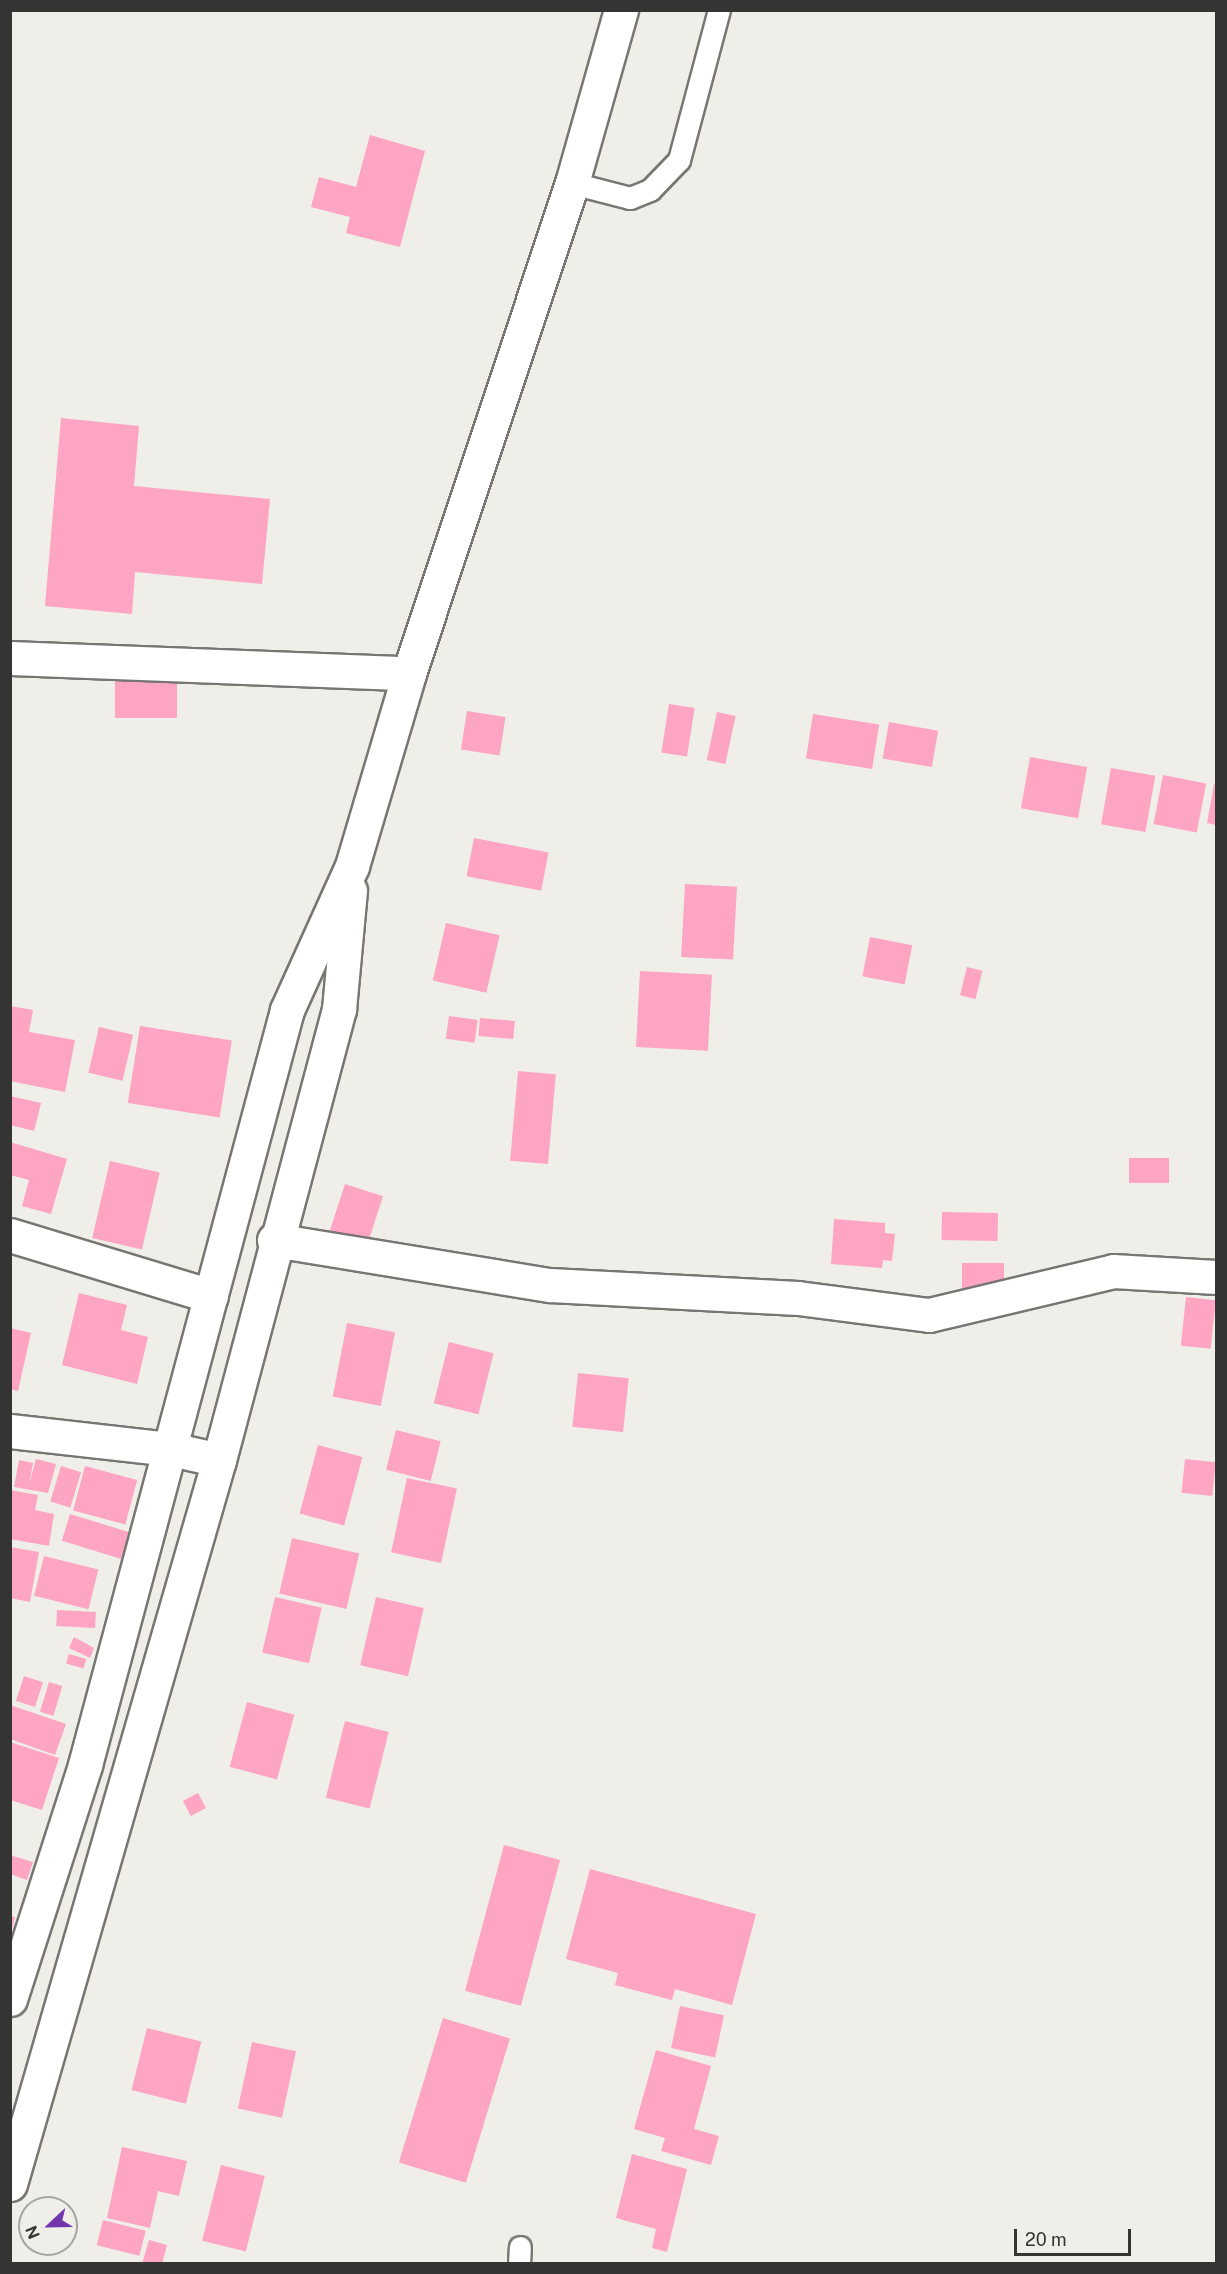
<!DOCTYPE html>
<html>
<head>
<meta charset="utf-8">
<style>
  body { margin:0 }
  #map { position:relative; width:1227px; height:2274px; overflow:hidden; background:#efeee9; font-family:"Public Sans",sans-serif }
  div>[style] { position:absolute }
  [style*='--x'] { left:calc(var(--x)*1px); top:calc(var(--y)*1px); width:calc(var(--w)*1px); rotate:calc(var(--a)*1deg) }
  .building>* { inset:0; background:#fda5c2; transform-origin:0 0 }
  .roads { filter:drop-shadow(2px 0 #777672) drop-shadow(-2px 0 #777672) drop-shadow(0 2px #777672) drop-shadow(0 -2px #777672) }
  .service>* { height:21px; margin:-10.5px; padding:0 10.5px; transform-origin:10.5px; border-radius:10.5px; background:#fff }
  .minor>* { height:33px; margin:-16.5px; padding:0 16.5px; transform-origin:16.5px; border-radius:16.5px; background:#fff }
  span { translate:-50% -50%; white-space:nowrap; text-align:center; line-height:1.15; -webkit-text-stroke:6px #efeee9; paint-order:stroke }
  .frame { position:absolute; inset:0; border:12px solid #343432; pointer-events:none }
  .north { position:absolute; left:18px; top:2196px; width:60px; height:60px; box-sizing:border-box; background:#efeee9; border:2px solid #a4a4a0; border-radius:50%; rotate:248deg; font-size:16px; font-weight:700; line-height:24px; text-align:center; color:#343432 }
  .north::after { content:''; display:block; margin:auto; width:21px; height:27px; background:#7136ac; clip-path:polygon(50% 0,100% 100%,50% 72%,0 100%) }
  .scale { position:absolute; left:1014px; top:2229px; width:117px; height:27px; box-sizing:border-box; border:3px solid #343432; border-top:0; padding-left:8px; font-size:18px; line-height:21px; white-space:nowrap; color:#343432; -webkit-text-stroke:4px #efeee9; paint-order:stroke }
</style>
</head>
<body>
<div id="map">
  <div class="building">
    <div style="clip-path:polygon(370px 135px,425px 151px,400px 247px,346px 233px,350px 217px,311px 207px,319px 177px,356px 187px)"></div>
    <div style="clip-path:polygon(61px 418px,139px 426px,134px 486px,270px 499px,262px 584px,135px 572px,132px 614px,45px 606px)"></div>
    <div style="left:115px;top:669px;width:62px;height:49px"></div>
    <div style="left:669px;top:704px;width:26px;height:49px;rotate:9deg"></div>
    <div style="left:467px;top:711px;width:39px;height:39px;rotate:9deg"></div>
    <div style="left:717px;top:712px;width:19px;height:49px;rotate:12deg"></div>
    <div style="left:813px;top:714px;width:67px;height:45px;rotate:9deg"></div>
    <div style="left:889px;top:722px;width:50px;height:37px;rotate:10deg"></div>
    <div style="left:1030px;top:757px;width:58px;height:52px;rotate:10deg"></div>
    <div style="left:1111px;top:768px;width:45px;height:57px;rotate:10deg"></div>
    <div style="left:1163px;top:775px;width:44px;height:50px;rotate:11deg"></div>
    <div style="clip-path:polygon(1214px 784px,1216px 785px,1216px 825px,1207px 823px)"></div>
    <div style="left:474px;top:838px;width:76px;height:39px;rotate:11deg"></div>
    <div style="left:685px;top:884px;width:52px;height:73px;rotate:3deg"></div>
    <div style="left:446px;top:923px;width:55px;height:59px;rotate:13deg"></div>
    <div style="left:870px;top:937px;width:43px;height:40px;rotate:11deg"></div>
    <div style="left:967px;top:967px;width:16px;height:29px;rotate:14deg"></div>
    <div style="left:640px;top:971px;width:72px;height:76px;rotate:3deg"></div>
    <div style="clip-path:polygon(10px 1006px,33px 1010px,29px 1032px,75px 1040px,65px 1092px,10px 1081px)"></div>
    <div style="left:449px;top:1016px;width:29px;height:23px;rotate:8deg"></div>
    <div style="left:480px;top:1018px;width:35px;height:18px;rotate:5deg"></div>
    <div style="left:140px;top:1026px;width:93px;height:78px;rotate:9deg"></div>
    <div style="left:99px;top:1027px;width:35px;height:47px;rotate:13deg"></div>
    <div style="left:518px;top:1071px;width:38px;height:90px;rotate:5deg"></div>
    <div style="clip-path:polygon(10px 1096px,41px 1103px,34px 1131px,10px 1125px)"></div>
    <div style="clip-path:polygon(10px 1142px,67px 1159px,51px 1214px,22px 1206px,29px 1180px,10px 1175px)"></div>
    <div style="left:1129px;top:1158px;width:40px;height:25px"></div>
    <div style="left:110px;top:1161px;width:51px;height:79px;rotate:13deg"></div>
    <div style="left:345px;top:1184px;width:40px;height:51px;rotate:18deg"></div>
    <div style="left:942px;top:1212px;width:56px;height:28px;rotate:1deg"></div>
    <div style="clip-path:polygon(834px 1219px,885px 1223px,885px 1233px,895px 1234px,892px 1261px,883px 1260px,882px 1268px,831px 1264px)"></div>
    <div style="left:1004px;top:1263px;width:30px;height:42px;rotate:90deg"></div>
    <div style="clip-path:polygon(79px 1293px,127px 1305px,121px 1330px,148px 1337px,137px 1384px,62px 1365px)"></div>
    <div style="left:1186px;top:1297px;width:30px;height:49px;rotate:6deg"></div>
    <div style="left:347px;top:1323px;width:49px;height:75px;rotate:11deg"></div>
    <div style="clip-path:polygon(10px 1328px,31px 1333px,18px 1391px,10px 1389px)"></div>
    <div style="left:449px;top:1342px;width:46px;height:63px;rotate:14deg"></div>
    <div style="left:578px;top:1373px;width:51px;height:54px;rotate:6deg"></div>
    <div style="left:396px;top:1430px;width:46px;height:41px;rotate:14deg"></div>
    <div style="left:318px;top:1445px;width:46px;height:71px;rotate:15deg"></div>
    <div style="clip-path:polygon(36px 1459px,56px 1464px,48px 1493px,14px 1487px,19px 1460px,33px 1463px,29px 1485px)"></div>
    <div style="left:1185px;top:1459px;width:31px;height:34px;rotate:6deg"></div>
    <div style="left:61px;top:1466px;width:21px;height:37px;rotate:17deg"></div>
    <div style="left:85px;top:1466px;width:54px;height:46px;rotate:15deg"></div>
    <div style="left:407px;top:1478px;width:51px;height:76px;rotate:12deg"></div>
    <div style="clip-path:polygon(10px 1490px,38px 1495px,35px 1510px,54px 1514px,49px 1546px,10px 1539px)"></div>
    <div style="left:70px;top:1514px;width:62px;height:28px;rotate:17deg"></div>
    <div style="left:292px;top:1538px;width:69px;height:57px;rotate:13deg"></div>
    <div style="clip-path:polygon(10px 1547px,39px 1552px,30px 1602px,10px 1598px)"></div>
    <div style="left:44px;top:1556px;width:56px;height:41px;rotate:14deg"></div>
    <div style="left:275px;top:1597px;width:48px;height:57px;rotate:13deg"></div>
    <div style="left:376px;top:1597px;width:49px;height:70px;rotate:13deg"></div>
    <div style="left:57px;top:1610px;width:39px;height:16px;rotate:3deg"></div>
    <div style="clip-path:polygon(74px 1637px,94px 1648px,90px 1658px,69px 1648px)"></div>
    <div style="left:69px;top:1654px;width:18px;height:10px;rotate:16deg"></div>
    <div style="left:24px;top:1676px;width:20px;height:26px;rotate:18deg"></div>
    <div style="left:49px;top:1682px;width:14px;height:31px;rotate:17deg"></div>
    <div style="left:247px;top:1702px;width:49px;height:67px;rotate:15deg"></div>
    <div style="clip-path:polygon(10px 1705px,66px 1724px,55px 1755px,10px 1739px)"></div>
    <div style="left:345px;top:1721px;width:45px;height:79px;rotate:14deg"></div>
    <div style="clip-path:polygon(10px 1742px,59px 1758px,42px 1810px,10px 1800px)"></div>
    <div style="left:198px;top:1793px;width:17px;height:17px;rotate:62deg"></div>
    <div style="left:504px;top:1845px;width:58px;height:151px;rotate:15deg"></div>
    <div style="clip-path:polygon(10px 1855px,33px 1862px,27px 1880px,10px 1874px)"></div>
    <div style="clip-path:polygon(590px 1869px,756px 1914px,732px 2005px,675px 1989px,672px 2000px,615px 1985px,618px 1973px,566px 1959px)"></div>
    <div style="clip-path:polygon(10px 1916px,15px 1917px,11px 1934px,10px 1933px)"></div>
    <div style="left:680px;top:2006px;width:45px;height:43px;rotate:12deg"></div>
    <div style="left:443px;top:2018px;width:70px;height:151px;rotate:17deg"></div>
    <div style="left:147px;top:2028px;width:56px;height:64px;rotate:14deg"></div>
    <div style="left:252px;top:2042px;width:45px;height:68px;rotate:12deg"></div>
    <div style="clip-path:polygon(656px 2050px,711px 2066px,694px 2129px,719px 2136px,711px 2165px,661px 2151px,665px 2138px,634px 2129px)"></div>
    <div style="clip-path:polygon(122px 2147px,187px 2161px,179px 2196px,158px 2191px,150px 2228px,107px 2218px)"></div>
    <div style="clip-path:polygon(632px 2154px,687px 2169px,667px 2252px,652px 2248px,656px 2229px,616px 2218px)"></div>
    <div style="left:221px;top:2165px;width:45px;height:78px;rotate:14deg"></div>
    <div style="left:103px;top:2220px;width:44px;height:26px;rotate:14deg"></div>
    <div style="clip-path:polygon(149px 2240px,167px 2245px,162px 2264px,142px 2264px)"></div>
  </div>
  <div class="roads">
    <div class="service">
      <div style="--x:572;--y:183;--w:60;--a:14.5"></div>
      <div style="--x:630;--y:198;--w:22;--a:-22"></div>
      <div style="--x:650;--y:190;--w:42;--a:-46"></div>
      <div style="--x:679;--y:160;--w:155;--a:-75.1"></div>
      <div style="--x:519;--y:2264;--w:17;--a:-87"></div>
    </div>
    <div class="minor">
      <div style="--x:10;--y:658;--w:399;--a:2.2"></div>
      <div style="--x:10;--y:1235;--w:210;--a:16.9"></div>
      <div style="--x:274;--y:1240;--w:280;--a:9.3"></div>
      <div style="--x:550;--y:1285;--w:248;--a:3"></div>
      <div style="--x:798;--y:1298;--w:132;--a:7.4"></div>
      <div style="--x:929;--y:1315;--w:189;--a:-13.4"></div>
      <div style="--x:1113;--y:1271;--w:103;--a:3.3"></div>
      <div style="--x:10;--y:1431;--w:162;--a:6.4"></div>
      <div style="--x:171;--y:1449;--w:49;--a:12.9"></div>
      <div style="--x:10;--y:1999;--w:246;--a:-72.2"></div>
      <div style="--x:85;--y:1765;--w:782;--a:-75.02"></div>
      <div style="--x:287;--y:1010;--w:158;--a:-65.7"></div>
      <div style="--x:352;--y:866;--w:201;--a:-73.5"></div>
      <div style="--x:409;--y:673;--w:516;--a:-71.6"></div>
      <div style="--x:572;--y:183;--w:180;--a:-74.2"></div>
      <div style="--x:10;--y:2184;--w:754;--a:-73.9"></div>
      <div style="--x:219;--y:1460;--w:467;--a:-75.1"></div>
      <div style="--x:339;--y:1009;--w:119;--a:-84.7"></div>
    </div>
  </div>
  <div class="frame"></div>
  <div class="north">N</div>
  <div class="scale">20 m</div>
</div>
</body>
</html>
